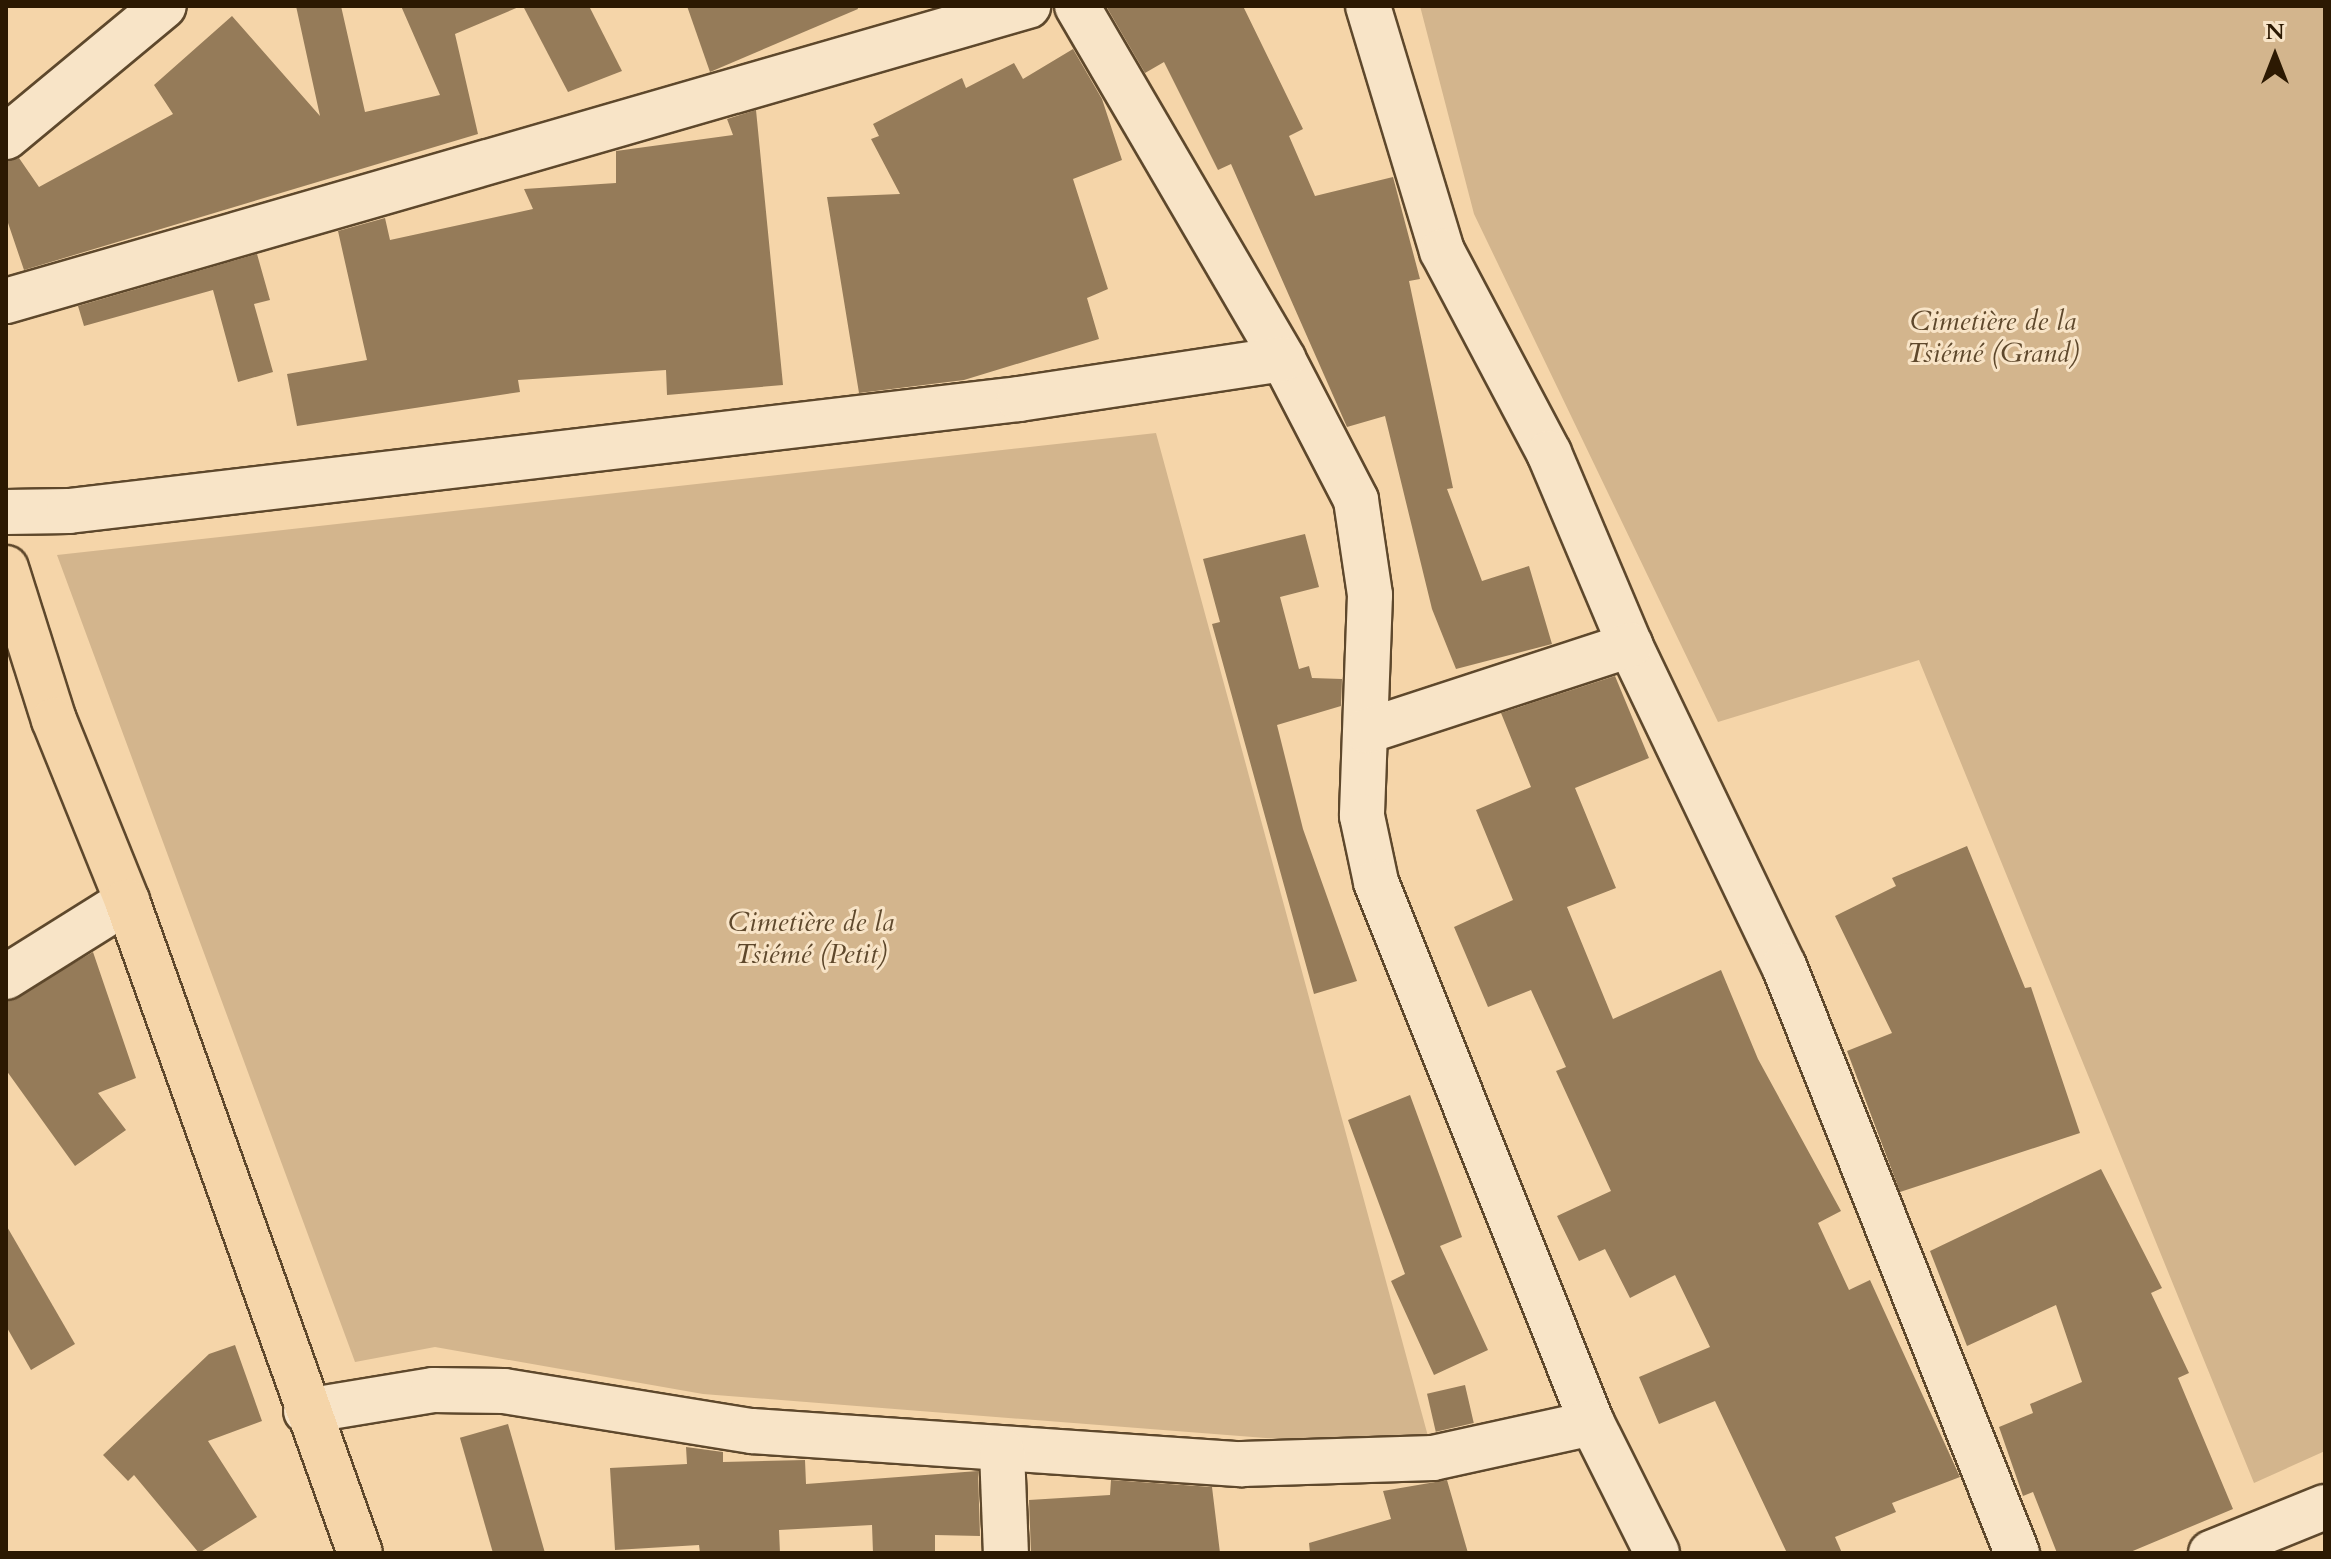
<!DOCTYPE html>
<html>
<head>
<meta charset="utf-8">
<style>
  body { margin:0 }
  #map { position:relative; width:2331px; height:1559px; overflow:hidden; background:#f5d5a9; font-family:Cardo,serif }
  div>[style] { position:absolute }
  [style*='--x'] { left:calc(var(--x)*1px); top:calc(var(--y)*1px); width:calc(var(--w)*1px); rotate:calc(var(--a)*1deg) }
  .green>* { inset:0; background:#d3b58d }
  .building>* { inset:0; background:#957b59; transform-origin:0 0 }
  .roads { filter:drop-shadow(2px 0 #5e482c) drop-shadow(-2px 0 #5e482c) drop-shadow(0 2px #5e482c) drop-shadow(0 -2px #5e482c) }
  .street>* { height:44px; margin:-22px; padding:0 22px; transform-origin:22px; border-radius:22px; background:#f8e4c7 }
  .highway>* { height:44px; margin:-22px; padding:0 22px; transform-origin:22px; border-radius:22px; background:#f5d5a9 }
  span { translate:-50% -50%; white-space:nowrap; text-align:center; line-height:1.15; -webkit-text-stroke:6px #f8e4c7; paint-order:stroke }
  .park-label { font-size:28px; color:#5e482c; font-style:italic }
  .frame { position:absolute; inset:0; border:8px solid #2c1902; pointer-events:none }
  .north { position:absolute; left:2235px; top:16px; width:80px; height:80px; -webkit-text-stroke:6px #f8e4c7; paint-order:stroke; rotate:0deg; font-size:22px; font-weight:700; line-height:32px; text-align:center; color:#2c1902 }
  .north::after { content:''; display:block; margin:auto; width:28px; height:36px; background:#2c1902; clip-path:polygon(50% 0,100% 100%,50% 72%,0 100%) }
</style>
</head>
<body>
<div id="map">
  <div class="green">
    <div style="clip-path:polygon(1420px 6px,2325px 6px,2325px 1451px,2254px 1483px,1919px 660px,1718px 722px,1474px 214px)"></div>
    <div style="clip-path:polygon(1156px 433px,1432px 1451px,703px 1394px,435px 1347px,355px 1362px,57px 555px)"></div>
  </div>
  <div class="building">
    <div style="clip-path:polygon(296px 6px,341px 6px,365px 112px,440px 95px,401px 6px,521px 6px,455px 34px,478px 134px,24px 270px,6px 217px,6px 161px,19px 158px,39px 187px,173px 114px,154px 85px,232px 16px,320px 116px)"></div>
    <div style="clip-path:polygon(523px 6px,589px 6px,622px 71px,568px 92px)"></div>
    <div style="clip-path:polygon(687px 6px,857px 6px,858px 9px,710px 72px)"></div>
    <div style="clip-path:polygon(1106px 6px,1243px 6px,1303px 129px,1289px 136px,1315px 196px,1393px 177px,1420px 279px,1409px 281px,1453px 488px,1447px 489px,1482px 581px,1529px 566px,1552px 644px,1456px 669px,1432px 609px,1385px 416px,1347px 427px,1231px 164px,1218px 170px,1164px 62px,1145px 73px)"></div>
    <div style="clip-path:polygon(1073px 49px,1102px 99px,1122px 160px,1073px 179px,1108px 289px,1087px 298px,1099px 339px,964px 380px,859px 393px,827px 197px,900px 194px,871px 139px,879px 136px,873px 124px,962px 78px,966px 88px,1014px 63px,1023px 79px)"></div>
    <div style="clip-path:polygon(756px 110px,783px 385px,667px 395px,666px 370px,518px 380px,520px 392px,297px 426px,287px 374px,367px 360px,338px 231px,385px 218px,390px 240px,533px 209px,524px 189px,616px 183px,616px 151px,733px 135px,727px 119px)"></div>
    <div style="clip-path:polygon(257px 254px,270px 300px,254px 304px,273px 372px,238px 382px,213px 290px,84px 326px,78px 306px)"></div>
    <div style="clip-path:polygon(1305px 534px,1319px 587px,1280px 597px,1299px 669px,1309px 666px,1312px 678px,1342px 679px,1341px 706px,1277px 725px,1303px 829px,1357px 981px,1314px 994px,1212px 624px,1220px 622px,1203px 559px)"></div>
    <div style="clip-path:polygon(1615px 676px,1649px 758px,1575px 788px,1616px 888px,1567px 907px,1613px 1019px,1721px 970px,1758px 1059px,1841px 1211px,1818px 1223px,1849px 1290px,1870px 1280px,1960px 1477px,1892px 1503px,1896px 1512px,1835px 1537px,1842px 1553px,1787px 1553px,1715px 1401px,1659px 1424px,1639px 1377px,1710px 1347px,1675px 1275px,1630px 1298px,1605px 1249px,1579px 1261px,1557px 1216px,1611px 1191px,1556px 1071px,1566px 1067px,1531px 990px,1488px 1007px,1454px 927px,1513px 900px,1476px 810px,1531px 787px,1501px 713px)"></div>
    <div style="clip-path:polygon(1967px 846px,2025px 988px,2031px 987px,2080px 1133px,1900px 1192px,1847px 1051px,1892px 1033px,1835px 916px,1896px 886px,1892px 878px)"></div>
    <div style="clip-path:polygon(93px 952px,136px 1078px,98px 1093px,126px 1130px,75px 1166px,6px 1070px,6px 1002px)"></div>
    <div style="clip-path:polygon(1410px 1095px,1462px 1237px,1440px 1246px,1488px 1350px,1434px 1375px,1391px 1281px,1405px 1274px,1348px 1120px)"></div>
    <div style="clip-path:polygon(2101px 1169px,2162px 1288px,2151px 1293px,2189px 1373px,2178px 1378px,2233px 1509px,2128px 1553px,2057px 1553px,2033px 1492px,2023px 1496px,1999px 1427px,2033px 1413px,2030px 1404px,2082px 1382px,2056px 1305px,1967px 1346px,1930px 1251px)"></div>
    <div style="clip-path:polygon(6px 1225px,75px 1344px,31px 1370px,6px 1326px)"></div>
    <div style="clip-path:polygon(235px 1345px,262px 1421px,208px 1441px,257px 1517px,199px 1553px,134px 1475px,128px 1481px,103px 1455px,209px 1354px)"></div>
    <div style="left:1465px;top:1385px;width:39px;height:39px;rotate:77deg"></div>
    <div style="left:508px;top:1424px;width:134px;height:50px;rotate:74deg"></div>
    <div style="clip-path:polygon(686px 1447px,723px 1452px,723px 1462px,805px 1460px,806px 1484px,978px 1471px,980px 1536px,935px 1535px,935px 1553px,873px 1553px,872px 1525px,779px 1530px,780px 1553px,700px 1553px,699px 1545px,615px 1550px,610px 1468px,687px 1464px)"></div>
    <div style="clip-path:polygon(1111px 1480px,1212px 1487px,1220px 1553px,1031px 1553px,1029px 1500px,1110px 1495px)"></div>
    <div style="clip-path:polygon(1447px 1480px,1468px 1553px,1310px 1553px,1309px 1543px,1391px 1519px,1383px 1491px)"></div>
  </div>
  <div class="roads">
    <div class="street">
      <div style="--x:1077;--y:6;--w:409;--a:59.7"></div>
      <div style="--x:1283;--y:359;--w:159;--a:62.6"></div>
      <div style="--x:1356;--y:500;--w:96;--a:81.6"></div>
      <div style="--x:1370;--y:595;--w:221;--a:92.1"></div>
      <div style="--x:1362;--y:816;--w:67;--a:78"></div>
      <div style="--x:1376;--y:882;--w:583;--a:68.24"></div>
      <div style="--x:1592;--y:1423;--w:145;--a:63.4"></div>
      <div style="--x:1368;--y:6;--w:256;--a:73.2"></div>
      <div style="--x:1442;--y:251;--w:229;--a:62.1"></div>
      <div style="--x:1549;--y:453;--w:208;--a:67.1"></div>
      <div style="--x:1630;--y:645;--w:356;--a:64.4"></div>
      <div style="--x:1784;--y:966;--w:632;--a:68.35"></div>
      <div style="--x:6;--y:137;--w:205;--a:-39.7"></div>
      <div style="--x:6;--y:301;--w:1064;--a:-16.1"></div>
      <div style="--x:6;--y:512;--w:63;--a:-0.9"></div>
      <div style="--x:69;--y:511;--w:957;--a:-6.72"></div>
      <div style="--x:1019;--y:399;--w:267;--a:-8.6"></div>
      <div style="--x:1367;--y:731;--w:277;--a:-18.1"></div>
      <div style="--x:6;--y:977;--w:143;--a:-32.1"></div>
      <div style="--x:306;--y:1411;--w:129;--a:-9.4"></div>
      <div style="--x:433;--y:1390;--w:71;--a:0.8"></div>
      <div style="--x:504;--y:1391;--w:251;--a:9.2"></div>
      <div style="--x:752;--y:1431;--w:491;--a:3.9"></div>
      <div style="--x:1242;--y:1464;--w:191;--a:-1.8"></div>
      <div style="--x:1433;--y:1458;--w:163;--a:-12.4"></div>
      <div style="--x:1002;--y:1451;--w:102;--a:87.8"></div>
      <div style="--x:2211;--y:1553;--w:123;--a:-22"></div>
    </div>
    <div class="highway">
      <div style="--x:6;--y:568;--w:159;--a:72.5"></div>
      <div style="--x:54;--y:720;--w:195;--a:68"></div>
      <div style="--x:127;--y:901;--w:692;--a:70.34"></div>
    </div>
  </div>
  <div class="park-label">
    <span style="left:1993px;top:337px">Cimetière de la<br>Tsiémé (Grand)</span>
    <span style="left:811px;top:938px">Cimetière de la<br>Tsiémé (Petit)</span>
  </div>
  <div class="frame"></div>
  <div class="north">N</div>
</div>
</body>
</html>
